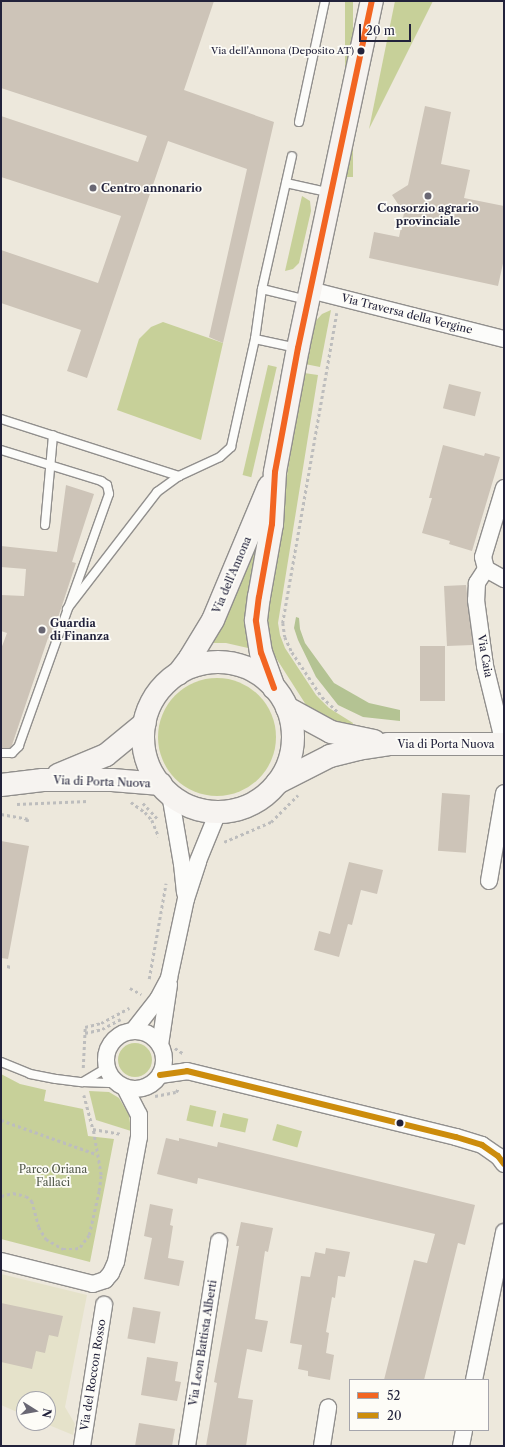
<!DOCTYPE html>
<html>
<head>
<meta charset="utf-8">
<style>
  body { margin:0 }
  #map { position:relative; width:505px; height:1447px; overflow:hidden; background:#ede8dc; font-family:"Libre Caslon Text",serif }
  div>[style] { position:absolute }
  [style*='--x'] { left:calc(var(--x)*1px); top:calc(var(--y)*1px); width:calc(var(--w)*1px); rotate:calc(var(--a)*1deg) }
  .built>* { inset:0; background:#e5e2ca }
  .green>* { inset:0; background:#c7d099; transform-origin:0 0 }
  .round { border-radius:50% }
  .forest>* { inset:0; background:#b4c393 }
  .building>* { inset:0; background:#cdc4b8; transform-origin:0 0 }
  .path>* { height:2.5px; margin-top:-1.25px; transform-origin:0; background:repeating-linear-gradient(90deg,#bdbdbd 0 3px,transparent 0 6px) }
  .roads { filter:drop-shadow(1px 0 #918f8d) drop-shadow(-1px 0 #918f8d) drop-shadow(0 1px #918f8d) drop-shadow(0 -1px #918f8d) }
  .lane>* { height:8px; margin:-4px; padding:0 4px; transform-origin:4px; border-radius:4px; background:#fcfcfa }
  .street>* { height:16px; margin:-8px; padding:0 8px; transform-origin:8px; border-radius:8px; background:#fcfcfa }
  .street>.ring { margin:-8px; padding:0; box-sizing:content-box; background:none; border:16px solid #fcfcfa; border-radius:50% }
  .secondary>* { height:22px; margin:-11px; padding:0 11px; transform-origin:11px; border-radius:11px; background:#f6f3f0 }
  .secondary>.ring { margin:-11px; padding:0; box-sizing:content-box; background:none; border:22px solid #f6f3f0; border-radius:50% }
  .bus-1>* { height:6px; margin:-3px; padding:0 3px; transform-origin:3px; border-radius:3px; background:#f26522 }
  .bus-2>* { height:6px; margin:-3px; padding:0 3px; transform-origin:3px; border-radius:3px; background:#cc8c0c }
  .dots>* { width:11px; height:11px; translate:-50% -50%; box-sizing:border-box; border:2px solid #fdfcf7; border-radius:50% }
  span { translate:-50% -50%; white-space:nowrap; text-align:center; line-height:1.15; -webkit-text-stroke:3.5px #fdfcf7; paint-order:stroke }
  .bus-label { font-size:10px; color:#22223b }
  .right { translate:-100% -50%; text-align:right }
  .poi-label { font-size:11px; color:#22223b; font-weight:700 }
  .left { translate:0 -50%; text-align:left }
  .street-label { font-size:11px; color:#22223b }
  .park-label { font-size:11px; color:#515849 }
  .frame { position:absolute; inset:0; border:2px solid #22223b; pointer-events:none }
  .legend { position:absolute; left:349px; top:1379px; width:140px; height:52px; box-sizing:border-box; background:#fdfcf7; border:1px solid #a5a5ac; margin:0; padding:5px 7px; list-style:none; font-size:12px; color:#22223b }
  .legend li { display:flex; align-items:center; gap:8px; height:20px }
  .legend b { width:20px; border:1px solid #a5a5ac }
  .north { position:absolute; left:16px; top:1391px; width:40px; height:40px; box-sizing:border-box; background:#fdfcf7; border:1px solid #a5a5ac; border-radius:50%; rotate:101deg; font-size:11px; font-weight:700; line-height:16px; text-align:center; color:#22223b }
  .north::after { content:''; display:block; margin:auto; width:14px; height:18px; background:#696773; clip-path:polygon(50% 0,100% 100%,50% 72%,0 100%) }
  .scale { position:absolute; left:359px; top:24px; width:52px; height:18px; box-sizing:border-box; border:2px solid #22223b; border-top:0; padding-left:5px; font-size:12px; line-height:14px; white-space:nowrap; color:#22223b; -webkit-text-stroke:3px #fdfcf7; paint-order:stroke }
</style>
</head>
<body>
<div id="map">
  <div class="built">
    <div style="clip-path:polygon(1px 1274px,87px 1295px,65px 1407px,75px 1424px,73px 1435px,44px 1423px,48px 1423px,48px 1399px,24px 1399px,24px 1415px,1px 1405px)"></div>
  </div>
  <div class="green">
    <div style="left:345px;top:1px;width:8px;height:176px"></div>
    <div style="clip-path:polygon(395px 1px,433px 1px,369px 129px)"></div>
    <div style="clip-path:polygon(302px 196px,310px 201px,311px 211px,299px 263px,293px 269px,285px 271px)"></div>
    <div style="clip-path:polygon(331px 310px,320px 367px,305px 364px,313px 324px,322px 314px)"></div>
    <div style="clip-path:polygon(163px 322px,223px 343px,201px 440px,117px 410px,139px 339px,151px 327px)"></div>
    <div style="left:268px;top:365px;width:9px;height:113px;rotate:13deg"></div>
    <div style="clip-path:polygon(304px 373px,318px 375px,278px 623px,280px 635px,285px 648px,316px 695px,329px 708px,353px 723px,352px 727px,338px 725px,308px 708px,269px 647px,265px 608px)"></div>
    <div style="clip-path:polygon(261px 519px,252px 644px,248px 648px,226px 643px,211px 643px)"></div>
    <div class="round" style="left:158px;top:678px;width:118px;height:118px"></div>
    <div class="round" style="left:118px;top:1043px;width:34px;height:34px"></div>
    <div style="clip-path:polygon(1px 1074px,20px 1084px,46px 1090px,44px 1101px,83px 1109px,88px 1136px,114px 1139px,90px 1262px,1px 1239px)"></div>
    <div style="clip-path:polygon(89px 1091px,109px 1092px,119px 1098px,129px 1115px,131px 1131px,96px 1120px)"></div>
    <div style="left:190px;top:1105px;width:27px;height:16px;rotate:13deg"></div>
    <div style="left:223px;top:1113px;width:26px;height:14px;rotate:13deg"></div>
    <div style="left:277px;top:1124px;width:26px;height:17px;rotate:16deg"></div>
  </div>
  <div class="forest">
    <div style="clip-path:polygon(296px 617px,299px 618px,300px 629px,305px 643px,334px 683px,369px 703px,400px 710px,400px 721px,363px 717px,338px 705px,316px 677px,298px 640px,294px 628px)"></div>
  </div>
  <div class="building">
    <div style="clip-path:polygon(1px 1px,214px 1px,184px 90px,274px 122px,223px 343px,209px 337px,247px 169px,168px 141px,87px 378px,67px 371px,81px 330px,1px 303px,1px 250px,98px 283px,121px 216px,1px 177px,1px 116px,138px 162px,147px 136px,1px 88px)"></div>
    <div style="clip-path:polygon(425px 106px,451px 112px,441px 164px,470px 170px,464px 198px,504px 206px,504px 259px,498px 286px,369px 258px,374px 232px,399px 237px,404px 213px,392px 195px,408px 185px)"></div>
    <div style="left:449px;top:384px;width:33px;height:25px;rotate:14deg"></div>
    <div style="clip-path:polygon(443px 445px,484px 456px,485px 453px,500px 457px,472px 551px,449px 544px,450px 541px,422px 533px,432px 498px,429px 498px)"></div>
    <div style="clip-path:polygon(66px 485px,94px 494px,72px 562px,76px 563px,51px 639px,48px 638px,12px 745px,10px 748px,1px 748px,1px 649px,7px 633px,1px 631px,1px 595px,24px 596px,26px 569px,1px 567px,1px 546px,57px 552px)"></div>
    <div style="clip-path:polygon(466px 585px,473px 645px,447px 646px,444px 586px)"></div>
    <div style="left:420px;top:646px;width:25px;height:55px"></div>
    <div style="left:442px;top:793px;width:28px;height:58px;rotate:4deg"></div>
    <div style="clip-path:polygon(1px 841px,29px 846px,8px 959px,1px 958px)"></div>
    <div style="clip-path:polygon(349px 862px,383px 870px,377px 894px,361px 890px,352px 925px,348px 924px,339px 957px,314px 950px,319px 931px,330px 934px)"></div>
    <div style="clip-path:polygon(166px 1138px,179px 1141px,179px 1138px,217px 1147px,218px 1142px,475px 1205px,465px 1245px,458px 1243px,424px 1380px,384px 1380px,414px 1260px,427px 1263px,435px 1234px,198px 1178px,197px 1184px,157px 1174px)"></div>
    <div style="clip-path:polygon(150px 1204px,173px 1209px,170px 1225px,173px 1226px,168px 1258px,184px 1261px,179px 1286px,144px 1279px,152px 1238px,144px 1236px)"></div>
    <div style="clip-path:polygon(241px 1222px,273px 1228px,268px 1252px,265px 1251px,255px 1319px,268px 1321px,262px 1352px,247px 1349px,238px 1398px,253px 1400px,246px 1446px,206px 1446px,217px 1383px,214px 1382px,239px 1246px,236px 1246px)"></div>
    <div style="clip-path:polygon(326px 1248px,350px 1252px,345px 1277px,338px 1276px,335px 1298px,332px 1297px,326px 1332px,329px 1333px,326px 1353px,334px 1355px,330px 1380px,308px 1376px,308px 1371px,298px 1369px,302px 1345px,290px 1343px,301px 1276px,310px 1277px,315px 1252px,325px 1254px)"></div>
    <div style="clip-path:polygon(1px 1303px,63px 1316px,58px 1337px,49px 1335px,45px 1353px,36px 1351px,32px 1369px,1px 1362px)"></div>
    <div style="left:133px;top:1307px;width:28px;height:32px;rotate:10deg"></div>
    <div style="clip-path:polygon(147px 1357px,178px 1362px,175px 1381px,181px 1382px,177px 1401px,141px 1395px)"></div>
    <div style="clip-path:polygon(139px 1423px,175px 1429px,172px 1446px,135px 1446px)"></div>
  </div>
  <div class="path">
    <div style="--x:337;--y:313;--w:315;--a:99.9"></div>
    <div style="--x:283;--y:623;--w:14;--a:82"></div>
    <div style="--x:285;--y:637;--w:17;--a:65"></div>
    <div style="--x:292;--y:652;--w:54;--a:56.3"></div>
    <div style="--x:322;--y:697;--w:21;--a:43"></div>
    <div style="--x:131;--y:802;--w:17;--a:36"></div>
    <div style="--x:145;--y:812;--w:11;--a:49"></div>
    <div style="--x:152;--y:820;--w:18;--a:68"></div>
    <div style="--x:143;--y:803;--w:21;--a:47"></div>
    <div style="--x:17;--y:804;--w:71;--a:-2.4"></div>
    <div style="--x:1;--y:814;--w:27;--a:10"></div>
    <div style="--x:28;--y:819;--w:4;--a:104"></div>
    <div style="--x:224;--y:842;--w:51;--a:-23.1"></div>
    <div style="--x:271;--y:822;--w:38;--a:-45"></div>
    <div style="--x:7;--y:966;--w:4;--a:14"></div>
    <div style="--x:149;--y:979;--w:97;--a:-80"></div>
    <div style="--x:130;--y:988;--w:13;--a:29"></div>
    <div style="--x:85;--y:1033;--w:17;--a:-13"></div>
    <div style="--x:102;--y:1029;--w:21;--a:-28"></div>
    <div style="--x:175;--y:1048;--w:11;--a:34"></div>
    <div style="--x:83;--y:1068;--w:41;--a:-87.2"></div>
    <div style="--x:85;--y:1027;--w:16;--a:-14"></div>
    <div style="--x:101;--y:1023;--w:32;--a:-28"></div>
    <div style="--x:84;--y:1095;--w:35;--a:75"></div>
    <div style="--x:93;--y:1129;--w:29;--a:10"></div>
    <div style="--x:155;--y:1096;--w:21;--a:-11"></div>
    <div style="--x:176;--y:1092;--w:4;--a:-56"></div>
    <div style="--x:1;--y:1120;--w:101;--a:19.7"></div>
    <div style="--x:1;--y:1196;--w:12;--a:-14"></div>
    <div style="--x:13;--y:1193;--w:13;--a:13"></div>
    <div style="--x:26;--y:1196;--w:8;--a:40"></div>
    <div style="--x:32;--y:1201;--w:27;--a:75"></div>
    <div style="--x:39;--y:1227;--w:14;--a:60"></div>
    <div style="--x:46;--y:1239;--w:20;--a:30"></div>
    <div style="--x:63;--y:1249;--w:12;--a:0"></div>
    <div style="--x:75;--y:1249;--w:5;--a:-22"></div>
    <div style="--x:80;--y:1247;--w:15;--a:-53"></div>
    <div style="--x:89;--y:1235;--w:45;--a:-77.2"></div>
    <div style="--x:99;--y:1191;--w:16;--a:-83"></div>
    <div style="--x:101;--y:1175;--w:47;--a:-99.9"></div>
  </div>
  <div class="roads">
    <div class="lane">
      <div style="--x:299;--y:122;--w:124;--a:-77.9"></div>
      <div style="--x:286;--y:183;--w:46;--a:12.5"></div>
      <div style="--x:262;--y:289;--w:46;--a:13.7"></div>
      <div style="--x:255;--y:339;--w:43;--a:12.1"></div>
      <div style="--x:1;--y:419;--w:187;--a:17.8"></div>
      <div style="--x:1;--y:450;--w:105;--a:17.2"></div>
      <div style="--x:101;--y:481;--w:7;--a:34"></div>
      <div style="--x:107;--y:485;--w:9;--a:77"></div>
      <div style="--x:109;--y:494;--w:268;--a:109.7"></div>
      <div style="--x:19;--y:746;--w:10;--a:135"></div>
      <div style="--x:12;--y:753;--w:11;--a:180"></div>
      <div style="--x:45;--y:525;--w:90;--a:-84.9"></div>
      <div style="--x:67;--y:609;--w:148;--a:-52.4"></div>
      <div style="--x:157;--y:492;--w:27;--a:-36"></div>
      <div style="--x:179;--y:476;--w:45;--a:-24.9"></div>
      <div style="--x:220;--y:457;--w:15;--a:-42"></div>
      <div style="--x:231;--y:447;--w:111;--a:-77.5"></div>
      <div style="--x:255;--y:339;--w:50;--a:-82"></div>
      <div style="--x:262;--y:289;--w:136;--a:-77.3"></div>
      <div style="--x:1;--y:1062;--w:31;--a:22"></div>
      <div style="--x:30;--y:1074;--w:26;--a:11"></div>
      <div style="--x:56;--y:1079;--w:26;--a:7"></div>
      <div style="--x:82;--y:1082;--w:34;--a:2"></div>
      <div style="--x:83;--y:1082;--w:27;--a:-31"></div>
    </div>
    <div class="street">
      <div style="--x:310;--y:290;--w:200;--a:14.2"></div>
      <div style="--x:504;--y:488;--w:72;--a:106.9"></div>
      <div style="--x:483;--y:557;--w:12;--a:76"></div>
      <div style="--x:486;--y:569;--w:21;--a:29"></div>
      <div style="--x:486;--y:569;--w:17;--a:123"></div>
      <div style="--x:477;--y:583;--w:17;--a:93"></div>
      <div style="--x:476;--y:600;--w:67;--a:82.2"></div>
      <div style="--x:485;--y:666;--w:80;--a:76.3"></div>
      <div style="--x:170;--y:794;--w:71;--a:80.3"></div>
      <div style="--x:182;--y:864;--w:29;--a:84"></div>
      <div style="--x:489;--y:881;--w:89;--a:-80.3"></div>
      <div class="ring" style="left:106px;top:1031px;width:42px;height:42px"></div>
      <div style="--x:133;--y:1031;--w:41;--a:-52"></div>
      <div style="--x:158;--y:999;--w:24;--a:-62"></div>
      <div style="--x:169;--y:978;--w:81;--a:-77.9"></div>
      <div style="--x:186;--y:899;--w:40;--a:-72"></div>
      <div style="--x:198;--y:861;--w:53;--a:-67.8"></div>
      <div style="--x:160;--y:1045;--w:61;--a:-81.5"></div>
      <div style="--x:160;--y:1075;--w:27;--a:-8"></div>
      <div style="--x:187;--y:1071;--w:277;--a:13.8"></div>
      <div style="--x:456;--y:1137;--w:27;--a:17"></div>
      <div style="--x:482;--y:1145;--w:19;--a:35"></div>
      <div style="--x:498;--y:1156;--w:10;--a:53"></div>
      <div style="--x:1;--y:1261;--w:95;--a:14"></div>
      <div style="--x:93;--y:1284;--w:13;--a:-18"></div>
      <div style="--x:105;--y:1280;--w:9;--a:-49"></div>
      <div style="--x:111;--y:1273;--w:12;--a:-66"></div>
      <div style="--x:116;--y:1262;--w:127;--a:-79.6"></div>
      <div style="--x:139;--y:1137;--w:22;--a:-90"></div>
      <div style="--x:139;--y:1115;--w:30;--a:-117"></div>
      <div style="--x:474;--y:1380;--w:151;--a:-78.5"></div>
      <div style="--x:82;--y:1446;--w:143;--a:-81.1"></div>
      <div style="--x:187;--y:1446;--w:207;--a:-81.1"></div>
      <div style="--x:322;--y:1446;--w:39;--a:-81"></div>
      <div style="--x:461;--y:1446;--w:16;--a:-79"></div>
    </div>
    <div class="secondary">
      <div class="ring" style="left:143px;top:662px;width:128px;height:128px"></div>
      <div style="--x:178;--y:674;--w:20;--a:-53"></div>
      <div style="--x:190;--y:658;--w:44;--a:-58.8"></div>
      <div style="--x:213;--y:620;--w:145;--a:-67.3"></div>
      <div style="--x:274;--y:688;--w:37;--a:-110"></div>
      <div style="--x:261;--y:653;--w:33;--a:-99"></div>
      <div style="--x:256;--y:620;--w:23;--a:-83"></div>
      <div style="--x:259;--y:597;--w:74;--a:-79.9"></div>
      <div style="--x:272;--y:524;--w:52;--a:-86.7"></div>
      <div style="--x:275;--y:472;--w:126;--a:-79.5"></div>
      <div style="--x:298;--y:348;--w:355;--a:-78"></div>
      <div style="--x:287;--y:708;--w:50;--a:28.6"></div>
      <div style="--x:331;--y:732;--w:44;--a:11.8"></div>
      <div style="--x:58;--y:775;--w:52;--a:-22.6"></div>
      <div style="--x:106;--y:755;--w:50;--a:-39.4"></div>
      <div style="--x:277;--y:783;--w:59;--a:-27"></div>
      <div style="--x:330;--y:756;--w:29;--a:-14"></div>
      <div style="--x:358;--y:749;--w:30;--a:-9"></div>
      <div style="--x:388;--y:744;--w:116;--a:0"></div>
      <div style="--x:1;--y:785;--w:42;--a:-6.8"></div>
      <div style="--x:43;--y:780;--w:69;--a:0"></div>
      <div style="--x:112;--y:780;--w:49;--a:4.7"></div>
    </div>
  </div>
  <div class="bus-1">
    <div style="--x:274;--y:688;--w:37;--a:-110"></div>
    <div style="--x:261;--y:653;--w:33;--a:-99"></div>
    <div style="--x:256;--y:620;--w:23;--a:-83"></div>
    <div style="--x:259;--y:597;--w:74;--a:-79.9"></div>
    <div style="--x:272;--y:524;--w:52;--a:-86.7"></div>
    <div style="--x:275;--y:472;--w:126;--a:-79.5"></div>
    <div style="--x:298;--y:348;--w:355;--a:-78"></div>
  </div>
  <div class="bus-2">
    <div style="--x:160;--y:1075;--w:27;--a:-8"></div>
    <div style="--x:187;--y:1071;--w:277;--a:13.8"></div>
    <div style="--x:456;--y:1137;--w:27;--a:17"></div>
    <div style="--x:482;--y:1145;--w:19;--a:35"></div>
    <div style="--x:498;--y:1156;--w:10;--a:53"></div>
  </div>
  <div class="dots">
    <div style="left:361px;top:51px;background:#22223b"></div>
    <div style="left:93px;top:188px;background:#696773"></div>
    <div style="left:428px;top:196px;background:#696773"></div>
    <div style="left:42px;top:630px;background:#696773"></div>
    <div style="left:400px;top:1123px;background:#22223b"></div>
  </div>
  <div class="bus-label">
    <span class="right" style="left:354px;top:51px">Via dell'Annona (Deposito AT)</span>
  </div>
  <div class="poi-label">
    <span class="left" style="left:101px;top:188px">Centro annonario</span>
    <span style="left:428px;top:215px">Consorzio agrario<br>provinciale</span>
    <span class="left" style="left:50px;top:630px">Guardia<br>di Finanza</span>
  </div>
  <div class="street-label">
    <span style="left:407px;top:314px;rotate:14deg">Via Traversa della Vergine</span>
    <span style="left:232px;top:575px;rotate:-67deg">Via dell'Annona</span>
    <span style="left:485px;top:656px;rotate:80deg">Via Caia</span>
    <span style="left:446px;top:744px">Via di Porta Nuova</span>
    <span style="left:102px;top:782px;rotate:2deg">Via di Porta Nuova</span>
    <span style="left:203px;top:1343px;rotate:-81deg">Via Leon Battista Alberti</span>
    <span style="left:93px;top:1375px;rotate:-81deg">Via del Roccon Rosso</span>
  </div>
  <div class="park-label">
    <span style="left:53px;top:1176px">Parco Oriana<br>Fallaci</span>
  </div>
  <div class="frame"></div>
  <ul class="legend">
  <li><b style="height:5px;background:#f26522"></b>52</li>
  <li><b style="height:5px;background:#cc8c0c"></b>20</li>
  </ul>
  <div class="north">N</div>
  <div class="scale">20 m</div>
</div>
</body>
</html>
